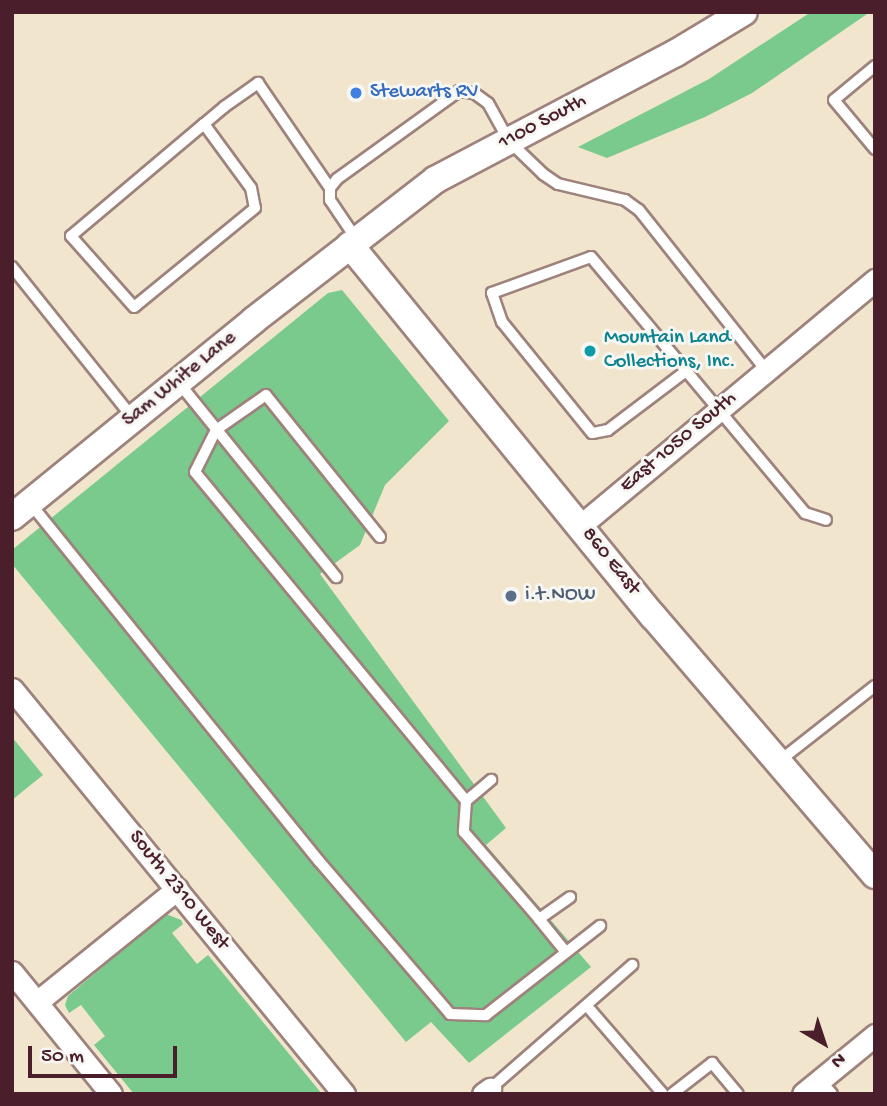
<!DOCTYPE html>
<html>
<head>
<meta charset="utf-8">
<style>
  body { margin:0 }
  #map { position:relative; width:887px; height:1106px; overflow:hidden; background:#f1e5cd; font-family:"Gochi Hand",sans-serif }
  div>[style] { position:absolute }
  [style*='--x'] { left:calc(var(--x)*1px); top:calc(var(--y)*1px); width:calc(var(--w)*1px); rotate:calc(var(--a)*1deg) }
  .green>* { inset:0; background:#79ca8c }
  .roads { filter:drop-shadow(2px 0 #9e827c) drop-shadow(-2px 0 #9e827c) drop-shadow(0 2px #9e827c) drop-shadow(0 -2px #9e827c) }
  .service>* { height:10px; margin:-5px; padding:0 5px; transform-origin:5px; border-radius:5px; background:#fff }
  .minor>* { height:21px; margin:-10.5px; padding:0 10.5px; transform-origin:10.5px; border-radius:10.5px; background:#fff }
  .tertiary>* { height:26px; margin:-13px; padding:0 13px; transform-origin:13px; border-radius:13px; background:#fff }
  .dots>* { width:19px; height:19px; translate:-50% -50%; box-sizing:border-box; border:4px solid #f6f6f2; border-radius:50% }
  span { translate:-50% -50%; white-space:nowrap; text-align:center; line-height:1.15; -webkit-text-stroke:6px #f6f6f2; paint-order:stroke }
  .shop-label { font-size:21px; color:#366cbe }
  .left { translate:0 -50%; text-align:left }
  .street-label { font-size:21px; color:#4a1f2b }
  .culture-label { font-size:21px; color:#0d838f }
  .service-label { font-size:21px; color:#4e5e75 }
  .frame { position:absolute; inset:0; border:14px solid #4a1f2b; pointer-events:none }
  .north { position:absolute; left:789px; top:1008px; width:70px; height:70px; -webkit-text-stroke:5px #f6f6f2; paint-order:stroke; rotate:141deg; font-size:19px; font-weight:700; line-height:28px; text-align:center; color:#4a1f2b }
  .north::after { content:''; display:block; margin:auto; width:24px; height:32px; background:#4a1f2b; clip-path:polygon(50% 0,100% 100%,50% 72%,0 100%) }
  .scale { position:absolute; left:28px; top:1046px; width:149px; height:32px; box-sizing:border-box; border:4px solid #4a1f2b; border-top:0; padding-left:9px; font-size:21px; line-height:24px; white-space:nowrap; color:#4a1f2b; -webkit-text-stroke:5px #f6f6f2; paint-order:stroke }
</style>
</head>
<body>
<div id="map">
  <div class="green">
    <div style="clip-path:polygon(811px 12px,870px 12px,752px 93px,705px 117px,607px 158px,578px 147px,709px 79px)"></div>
    <div style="clip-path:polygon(342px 290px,449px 421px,385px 485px,360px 545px,320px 574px,506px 828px,486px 845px,591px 967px,469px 1063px,431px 1022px,406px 1042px,12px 564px,12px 550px,328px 293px)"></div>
    <div style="clip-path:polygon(12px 737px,43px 775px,12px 800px)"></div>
    <div style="clip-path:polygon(166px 914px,181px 920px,183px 924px,172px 933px,197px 964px,208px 955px,322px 1094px,134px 1094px,94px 1045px,105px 1036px,81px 1005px,69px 1013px,65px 1005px,68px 996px)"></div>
  </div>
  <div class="roads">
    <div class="service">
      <div style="--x:875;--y:66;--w:53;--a:140.3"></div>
      <div style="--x:834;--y:100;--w:64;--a:50.1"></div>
      <div style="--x:204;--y:124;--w:79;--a:53.7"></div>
      <div style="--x:251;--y:188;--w:20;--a:79"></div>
      <div style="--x:255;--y:208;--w:156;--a:140.7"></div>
      <div style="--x:134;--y:307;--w:95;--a:-131.6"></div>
      <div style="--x:71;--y:236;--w:174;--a:-40.1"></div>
      <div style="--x:204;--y:124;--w:26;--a:-40"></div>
      <div style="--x:224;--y:107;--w:42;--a:-35.2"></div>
      <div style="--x:258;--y:83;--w:127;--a:55.6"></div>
      <div style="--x:357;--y:240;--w:48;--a:-124"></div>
      <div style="--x:330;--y:200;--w:12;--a:-90"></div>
      <div style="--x:330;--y:188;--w:11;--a:-52"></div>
      <div style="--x:337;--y:179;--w:150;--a:-35.8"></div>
      <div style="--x:459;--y:91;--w:15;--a:8"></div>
      <div style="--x:474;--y:93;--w:17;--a:36"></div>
      <div style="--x:488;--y:103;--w:43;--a:61.1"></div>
      <div style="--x:509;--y:141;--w:47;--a:44.1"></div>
      <div style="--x:543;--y:174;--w:18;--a:34"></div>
      <div style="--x:558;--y:184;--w:69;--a:13.4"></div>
      <div style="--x:625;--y:200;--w:17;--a:36"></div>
      <div style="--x:639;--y:210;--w:204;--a:51.6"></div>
      <div style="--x:12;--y:267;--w:193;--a:51.3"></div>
      <div style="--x:686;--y:371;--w:98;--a:142.9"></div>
      <div style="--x:608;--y:430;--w:16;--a:169"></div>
      <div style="--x:592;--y:433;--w:143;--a:-129"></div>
      <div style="--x:502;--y:322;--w:31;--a:-109"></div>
      <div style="--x:492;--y:293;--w:105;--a:-20"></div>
      <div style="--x:591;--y:257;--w:334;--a:50.1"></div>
      <div style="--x:805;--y:513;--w:22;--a:18"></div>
      <div style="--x:179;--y:383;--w:250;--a:51"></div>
      <div style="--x:30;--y:503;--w:460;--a:51.1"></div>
      <div style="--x:319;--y:861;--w:201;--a:49.4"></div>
      <div style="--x:450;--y:1014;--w:36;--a:2"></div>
      <div style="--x:486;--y:1015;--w:145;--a:-38"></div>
      <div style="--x:380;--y:537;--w:182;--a:-128.8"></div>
      <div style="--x:266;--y:395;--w:61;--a:145"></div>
      <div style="--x:216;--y:430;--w:47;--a:116.6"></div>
      <div style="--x:195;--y:472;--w:426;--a:50.5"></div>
      <div style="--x:466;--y:801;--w:33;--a:-40"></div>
      <div style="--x:778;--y:762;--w:123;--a:-38.1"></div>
      <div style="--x:466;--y:801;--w:31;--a:94"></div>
      <div style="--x:464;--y:832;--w:115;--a:49.2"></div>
      <div style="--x:539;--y:919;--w:38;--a:-35"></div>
      <div style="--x:539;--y:919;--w:41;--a:50.9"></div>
      <div style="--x:587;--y:1006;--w:116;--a:49.2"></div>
      <div style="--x:820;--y:1080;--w:18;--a:49"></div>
      <div style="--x:490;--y:1089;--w:189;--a:-41.1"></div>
      <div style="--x:672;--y:1094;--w:51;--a:-37.8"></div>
      <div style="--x:712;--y:1063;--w:40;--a:50"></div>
    </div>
    <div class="minor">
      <div style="--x:581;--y:525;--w:383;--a:-39.8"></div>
      <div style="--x:12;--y:689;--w:524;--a:50.66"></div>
      <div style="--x:12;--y:972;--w:157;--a:50.9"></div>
      <div style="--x:37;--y:1002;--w:180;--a:-38.9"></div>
      <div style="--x:483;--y:1094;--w:9;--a:-36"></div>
      <div style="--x:803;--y:1094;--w:93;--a:-39.3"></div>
    </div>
    <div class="tertiary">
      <div style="--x:350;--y:245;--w:479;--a:50.8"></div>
      <div style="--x:653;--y:616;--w:341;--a:49.4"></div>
      <div style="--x:12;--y:517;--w:312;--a:-39.1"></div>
      <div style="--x:254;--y:320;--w:229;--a:-37.7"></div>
      <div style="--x:435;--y:180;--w:272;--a:-27.8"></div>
      <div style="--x:676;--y:53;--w:79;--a:-31.1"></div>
    </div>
  </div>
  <div class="dots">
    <div style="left:356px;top:93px;background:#3f7fe0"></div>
    <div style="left:590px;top:351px;background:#0f9aa8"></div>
    <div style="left:511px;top:596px;background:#5c6f8a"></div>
  </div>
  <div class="shop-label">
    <span class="left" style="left:370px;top:93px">Stewarts RV</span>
  </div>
  <div class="street-label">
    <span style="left:543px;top:123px;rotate:-28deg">1100 South</span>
    <span style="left:180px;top:380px;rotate:-39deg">Sam White Lane</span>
    <span style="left:679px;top:443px;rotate:-40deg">East 1050 South</span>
    <span style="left:610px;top:562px;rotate:51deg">860 East</span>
    <span style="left:178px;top:891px;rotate:51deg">South 2310 West</span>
  </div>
  <div class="culture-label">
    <span class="left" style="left:604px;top:351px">Mountain Land<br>Collections, Inc.</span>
  </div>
  <div class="service-label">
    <span class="left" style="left:525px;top:596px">i.t.NOW</span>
  </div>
  <div class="frame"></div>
  <div class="north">N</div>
  <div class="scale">50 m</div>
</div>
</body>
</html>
